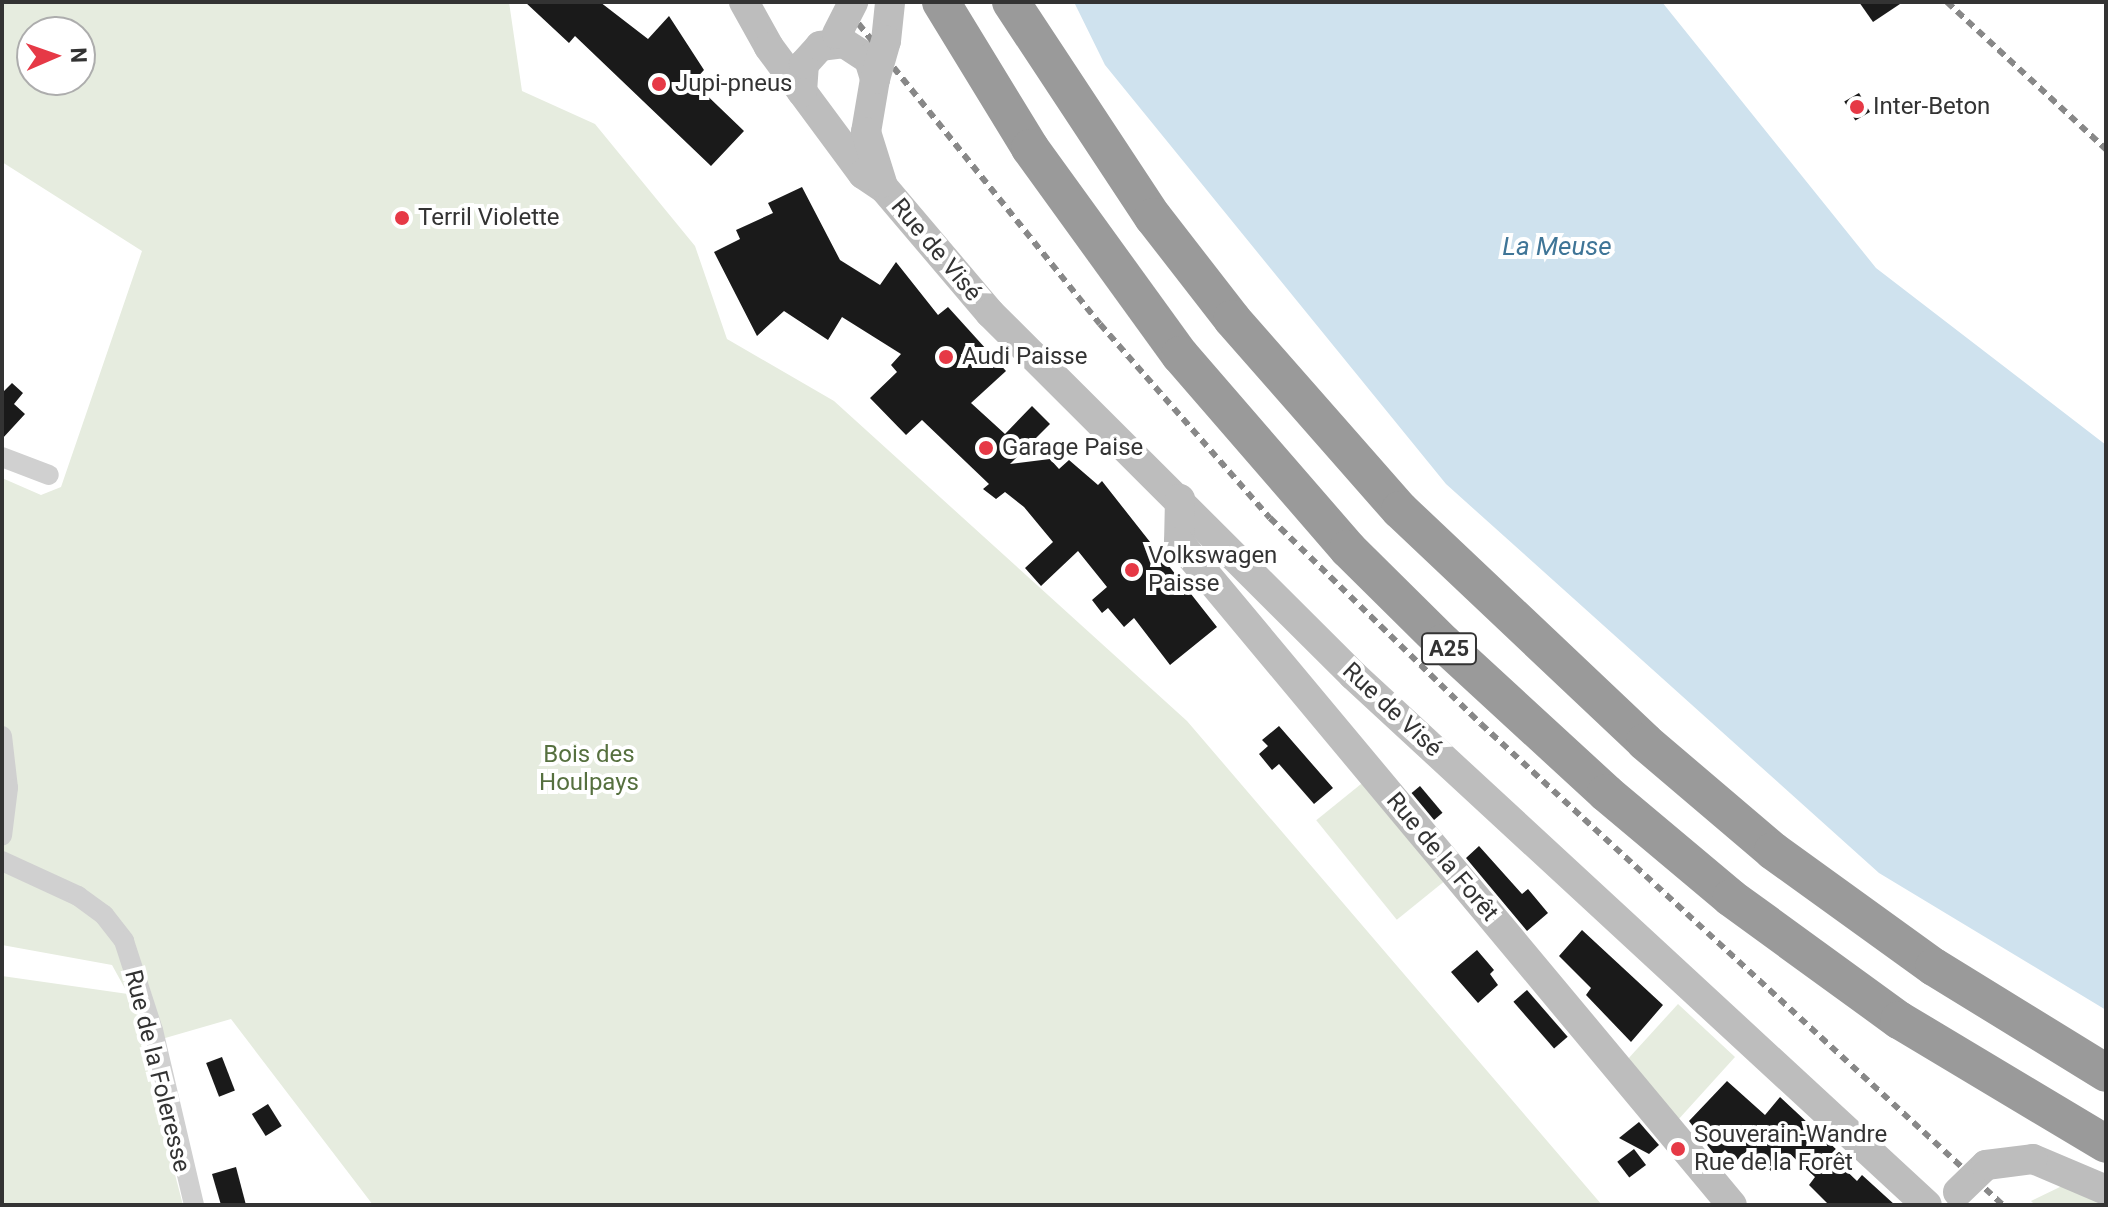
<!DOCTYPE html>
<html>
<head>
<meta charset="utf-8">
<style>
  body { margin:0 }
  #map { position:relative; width:2108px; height:1207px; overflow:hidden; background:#fff; font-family:Roboto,sans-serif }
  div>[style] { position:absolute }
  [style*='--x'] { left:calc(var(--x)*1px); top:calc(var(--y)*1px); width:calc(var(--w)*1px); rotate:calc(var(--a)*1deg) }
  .green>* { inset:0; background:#e6ecdf; transform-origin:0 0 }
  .water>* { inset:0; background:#cfe2ee }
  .building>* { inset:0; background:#1a1a1a; transform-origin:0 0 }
  .street>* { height:20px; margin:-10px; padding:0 10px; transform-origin:10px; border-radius:10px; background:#d0d0d0 }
  .secondary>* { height:30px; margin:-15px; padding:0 15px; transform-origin:15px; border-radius:15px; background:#bdbdbd }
  .highway>* { height:38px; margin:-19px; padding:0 19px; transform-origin:19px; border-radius:19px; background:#9a9a9a }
  .rail>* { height:6px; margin-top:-3px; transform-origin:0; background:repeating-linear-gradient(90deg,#888 0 8px,transparent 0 14px) }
  .secondary-bridge>* { height:30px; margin:-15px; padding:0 15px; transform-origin:15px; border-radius:15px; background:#bdbdbd }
  .dots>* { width:22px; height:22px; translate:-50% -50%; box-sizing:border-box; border:4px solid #fff; border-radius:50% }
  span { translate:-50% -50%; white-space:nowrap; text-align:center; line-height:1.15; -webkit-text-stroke:8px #fff; paint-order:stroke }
  .shield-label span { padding:2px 6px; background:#fff; border:2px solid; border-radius:6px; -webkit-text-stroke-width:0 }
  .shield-label { font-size:22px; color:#333; font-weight:700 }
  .poi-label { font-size:24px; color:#333 }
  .left { translate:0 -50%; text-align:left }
  .street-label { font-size:24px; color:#333 }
  .park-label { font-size:24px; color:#56703f }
  .water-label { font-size:26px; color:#3f7597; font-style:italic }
  .frame { position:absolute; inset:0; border:4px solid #333; pointer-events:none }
  .north { position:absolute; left:16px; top:16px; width:80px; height:80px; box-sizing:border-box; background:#fff; border:2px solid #adadad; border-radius:50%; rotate:88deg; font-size:22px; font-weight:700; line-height:32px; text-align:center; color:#333 }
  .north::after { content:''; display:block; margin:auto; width:28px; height:36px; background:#e63946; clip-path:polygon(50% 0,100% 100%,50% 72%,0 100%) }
</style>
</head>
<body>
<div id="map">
  <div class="green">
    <div style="clip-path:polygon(evenodd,2px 2px,509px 2px,522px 91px,595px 124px,695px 246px,727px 339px,834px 401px,1187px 721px,1602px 1205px,373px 1205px,231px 1019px,141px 1045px,183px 1205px,2px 1205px,2px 976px,128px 994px,112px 965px,2px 945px,2px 478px,41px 495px,61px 487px,142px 251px,2px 162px,2px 2px,32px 32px,80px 32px,80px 80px,32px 80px,32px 32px)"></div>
    <div style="left:1366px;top:780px;width:128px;height:64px;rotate:51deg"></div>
    <div style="clip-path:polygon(1678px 1004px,1735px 1057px,1677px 1121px,1627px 1060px)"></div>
    <div style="clip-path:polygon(2062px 1186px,2106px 1205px,2035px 1205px,2031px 1201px)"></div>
  </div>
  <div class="water">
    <div style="clip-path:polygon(1074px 2px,1662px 2px,1876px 268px,2106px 445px,2106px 1010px,1879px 873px,1446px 484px,1105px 65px)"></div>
  </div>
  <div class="building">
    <div style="clip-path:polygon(525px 2px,600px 2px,648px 39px,669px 16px,704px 70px,693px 82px,744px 131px,711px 166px,575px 36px,569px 43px)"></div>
    <div style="clip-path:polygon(1859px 2px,1903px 2px,1873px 22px)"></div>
    <div style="left:1859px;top:93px;width:22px;height:17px;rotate:60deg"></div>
    <div style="clip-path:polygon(802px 187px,840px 260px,880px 285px,896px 262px,938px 315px,948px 307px,1006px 371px,971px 403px,1005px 434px,1032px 406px,1050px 424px,1010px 464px,1050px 459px,1059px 469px,1069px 460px,1098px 485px,1102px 481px,1217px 627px,1170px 665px,1134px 618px,1124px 627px,1108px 608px,1102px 613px,1092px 600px,1107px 587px,1078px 551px,1041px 586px,1025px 568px,1053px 542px,1024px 507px,1005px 492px,996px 499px,983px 489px,989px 484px,922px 420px,906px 435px,870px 398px,897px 372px,891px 365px,901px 354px,842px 317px,828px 340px,784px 311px,757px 336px,714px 252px,740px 239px,736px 230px,773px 213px,768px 203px)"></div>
    <div style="clip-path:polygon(12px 383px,23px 393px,14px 404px,25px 414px,2px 439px,2px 393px)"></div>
    <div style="clip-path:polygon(1279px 726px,1333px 788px,1314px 804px,1279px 764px,1272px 770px,1259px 754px,1268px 746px,1262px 740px)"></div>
    <div style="left:1420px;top:786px;width:35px;height:11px;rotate:50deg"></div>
    <div style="clip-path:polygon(1479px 846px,1522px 894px,1528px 889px,1548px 913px,1527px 931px,1466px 858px)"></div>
    <div style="clip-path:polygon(1582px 930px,1663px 1005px,1631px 1042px,1586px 995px,1591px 988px,1559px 956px)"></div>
    <div style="clip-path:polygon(1477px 950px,1494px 970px,1490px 974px,1498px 985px,1478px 1003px,1451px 972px)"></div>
    <div style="left:1527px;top:990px;width:62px;height:18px;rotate:49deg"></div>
    <div style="left:222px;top:1057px;width:36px;height:17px;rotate:69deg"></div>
    <div style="clip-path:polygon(1727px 1081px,1765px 1115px,1780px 1097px,1838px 1151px,1833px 1158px,1857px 1181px,1862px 1175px,1895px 1205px,1829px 1205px,1809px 1185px,1815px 1177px,1790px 1154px,1772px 1172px,1748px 1150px,1736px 1161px,1725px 1150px,1717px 1158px,1689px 1121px)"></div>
    <div style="left:268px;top:1104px;width:26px;height:19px;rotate:58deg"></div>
    <div style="clip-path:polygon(1639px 1122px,1659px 1145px,1649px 1154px,1619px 1138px)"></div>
    <div style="left:1634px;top:1149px;width:20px;height:21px;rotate:53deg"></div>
    <div style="clip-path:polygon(236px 1167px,246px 1205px,221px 1205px,212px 1174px)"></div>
  </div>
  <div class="street">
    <div style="--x:2;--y:457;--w:50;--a:21"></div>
    <div style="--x:2;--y:736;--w:52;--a:83.4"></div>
    <div style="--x:8;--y:788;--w:48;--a:97.1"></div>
    <div style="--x:2;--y:861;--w:84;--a:24.7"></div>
    <div style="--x:78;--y:896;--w:32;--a:36"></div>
    <div style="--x:104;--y:915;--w:33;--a:52"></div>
    <div style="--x:124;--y:941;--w:94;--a:72"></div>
    <div style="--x:153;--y:1030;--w:180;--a:76.8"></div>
  </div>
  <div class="secondary">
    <div style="--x:744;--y:2;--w:51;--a:60.9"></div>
    <div style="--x:769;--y:47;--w:158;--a:53.5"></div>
    <div style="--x:863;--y:174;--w:25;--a:34"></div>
    <div style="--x:884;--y:188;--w:164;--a:49.7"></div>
    <div style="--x:990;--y:313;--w:513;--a:44.92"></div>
    <div style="--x:1353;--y:675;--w:781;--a:42.72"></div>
    <div style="--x:886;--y:41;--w:39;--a:-84"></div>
    <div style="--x:802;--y:92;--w:28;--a:-86"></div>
    <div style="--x:804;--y:64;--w:24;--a:-48"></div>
    <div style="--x:820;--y:46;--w:24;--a:-7"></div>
    <div style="--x:844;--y:43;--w:30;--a:33"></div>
    <div style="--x:869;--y:59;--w:21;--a:73"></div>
    <div style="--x:875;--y:79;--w:54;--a:99.6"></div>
    <div style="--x:866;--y:132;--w:53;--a:72.6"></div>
    <div style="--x:1180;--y:499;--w:43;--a:91.3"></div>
    <div style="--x:1179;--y:542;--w:863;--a:50.17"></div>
    <div style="--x:2033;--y:1159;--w:79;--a:23"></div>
  </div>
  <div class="highway">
    <div style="--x:941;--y:2;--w:171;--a:58.6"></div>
    <div style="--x:1030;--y:148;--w:256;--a:54.1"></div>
    <div style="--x:1180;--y:355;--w:257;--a:49.1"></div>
    <div style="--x:1348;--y:549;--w:134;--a:44.7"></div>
    <div style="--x:1443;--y:643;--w:222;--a:42.6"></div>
    <div style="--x:1606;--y:793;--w:163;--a:40"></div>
    <div style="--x:1731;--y:898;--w:208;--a:36"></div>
    <div style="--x:1899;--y:1020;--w:241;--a:30.9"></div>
    <div style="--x:1011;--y:2;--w:258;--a:56.6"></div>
    <div style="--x:1153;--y:217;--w:129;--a:52.2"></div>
    <div style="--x:1232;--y:319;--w:254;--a:48.7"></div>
    <div style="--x:1400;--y:510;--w:337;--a:43.4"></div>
    <div style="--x:1645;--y:742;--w:168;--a:40.4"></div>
    <div style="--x:1773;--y:851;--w:198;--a:35.8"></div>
    <div style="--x:1934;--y:967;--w:202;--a:31.6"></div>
  </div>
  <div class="rail">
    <div style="--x:841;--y:2;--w:413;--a:51.2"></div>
    <div style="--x:1100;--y:324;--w:258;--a:48.8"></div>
    <div style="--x:1270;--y:518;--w:295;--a:44.3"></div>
    <div style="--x:1481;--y:724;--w:710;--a:42.66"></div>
    <div style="--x:1947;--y:2;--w:217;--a:42.8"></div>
  </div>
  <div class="secondary-bridge">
    <div style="--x:837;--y:34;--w:36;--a:-63"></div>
    <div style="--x:875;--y:79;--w:40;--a:-74"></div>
    <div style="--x:1958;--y:1192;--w:39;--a:-44"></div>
    <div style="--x:1986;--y:1165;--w:47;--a:-7.3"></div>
  </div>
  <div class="dots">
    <div style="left:659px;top:84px;background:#e63946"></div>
    <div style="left:1857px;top:107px;background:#e63946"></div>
    <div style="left:402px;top:218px;background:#e63946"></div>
    <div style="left:946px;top:357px;background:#e63946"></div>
    <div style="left:986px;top:448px;background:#e63946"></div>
    <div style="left:1132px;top:570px;background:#e63946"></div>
    <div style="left:1678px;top:1149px;background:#e63946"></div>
  </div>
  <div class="shield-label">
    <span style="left:1449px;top:649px">A25</span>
  </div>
  <div class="poi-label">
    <span class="left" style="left:675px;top:84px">Jupi-pneus</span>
    <span class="left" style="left:1873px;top:107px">Inter-Beton</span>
    <span class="left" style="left:418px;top:218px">Terril Violette</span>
    <span class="left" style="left:962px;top:357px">Audi Paisse</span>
    <span class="left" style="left:1002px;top:448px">Garage Paise</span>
    <span class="left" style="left:1148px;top:570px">Volkswagen<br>Paisse</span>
    <span class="left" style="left:1694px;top:1149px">Souverain-Wandre<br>Rue de la Forêt</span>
  </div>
  <div class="street-label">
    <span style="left:936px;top:250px;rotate:50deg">Rue de Visé</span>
    <span style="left:1392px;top:710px;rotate:43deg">Rue de Visé</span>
    <span style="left:1442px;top:857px;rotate:50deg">Rue de la Forêt</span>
    <span style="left:157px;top:1071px;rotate:76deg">Rue de la Foleresse</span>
  </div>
  <div class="park-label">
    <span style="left:589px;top:769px">Bois des<br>Houlpays</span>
  </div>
  <div class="water-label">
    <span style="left:1557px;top:247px">La Meuse</span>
  </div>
  <div class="frame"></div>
  <div class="north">N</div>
</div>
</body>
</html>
